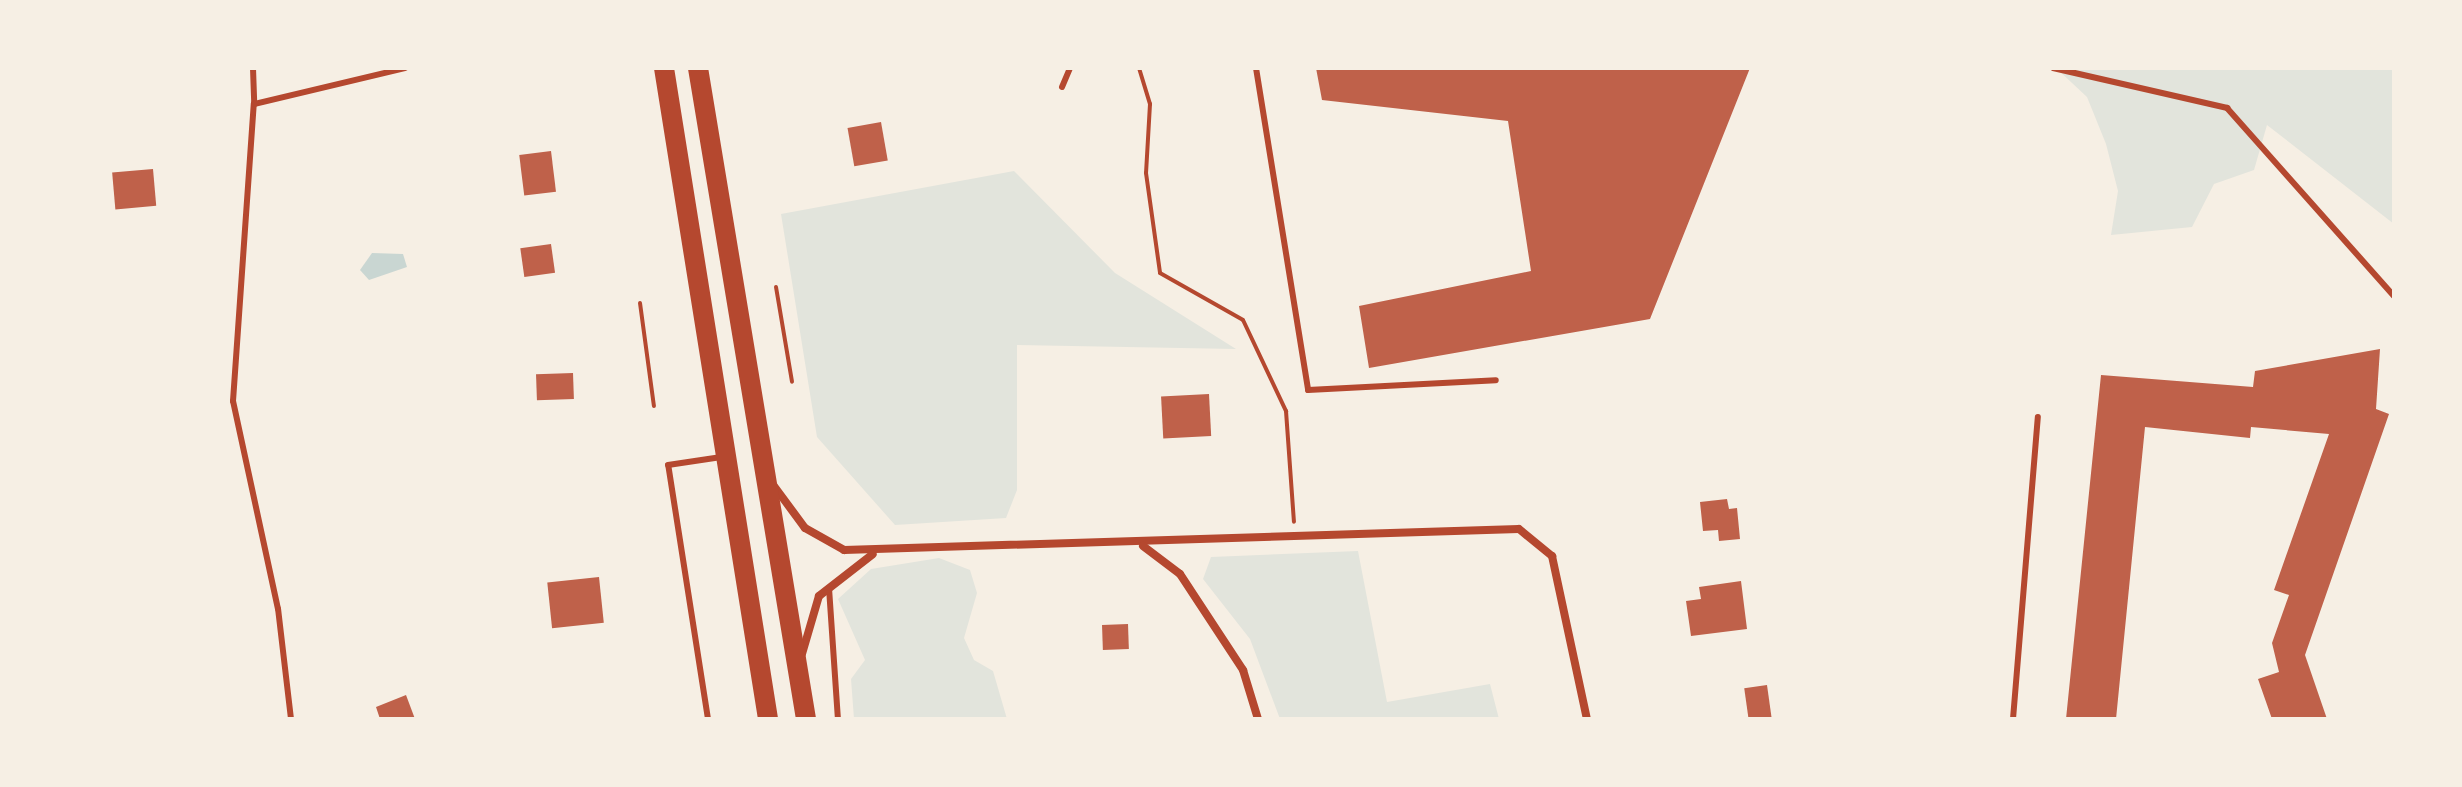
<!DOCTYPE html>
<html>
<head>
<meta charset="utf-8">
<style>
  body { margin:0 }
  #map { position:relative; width:2462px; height:787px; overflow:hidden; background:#f6efe4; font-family:"Noto Sans",sans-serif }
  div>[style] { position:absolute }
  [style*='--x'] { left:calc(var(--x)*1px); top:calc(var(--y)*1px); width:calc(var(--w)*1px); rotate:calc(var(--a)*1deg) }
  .green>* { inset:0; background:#e2e4dc }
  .water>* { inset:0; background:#c9d6d2 }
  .building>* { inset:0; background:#bf614a; transform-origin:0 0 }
  .path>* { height:4px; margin:-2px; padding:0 2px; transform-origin:2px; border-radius:2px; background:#b5482f }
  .service>* { height:6px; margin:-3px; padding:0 3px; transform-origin:3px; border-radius:3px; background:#b5482f }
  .minor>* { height:8px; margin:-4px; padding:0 4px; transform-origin:4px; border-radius:4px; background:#b5482f }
  .trunk>* { height:20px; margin:-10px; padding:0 10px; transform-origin:10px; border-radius:10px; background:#b5482f }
  span { translate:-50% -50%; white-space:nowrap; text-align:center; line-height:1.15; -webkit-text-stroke:6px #f6efe4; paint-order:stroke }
  .frame { position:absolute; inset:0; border:70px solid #f6efe4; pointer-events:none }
</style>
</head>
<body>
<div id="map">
  <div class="green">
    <div style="clip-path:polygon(2056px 68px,2394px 68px,2394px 224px,2267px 125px,2254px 170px,2214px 184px,2192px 227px,2111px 235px,2118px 191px,2106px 144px,2087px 97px)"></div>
    <div style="clip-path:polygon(1014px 171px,1115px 273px,1236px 349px,1017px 345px,1017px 490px,1006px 518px,895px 525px,817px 437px,781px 214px)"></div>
    <div style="clip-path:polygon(1358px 551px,1387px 702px,1490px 684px,1499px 719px,1280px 719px,1250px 639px,1203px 579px,1211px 557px)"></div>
    <div style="clip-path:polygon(939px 558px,970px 570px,977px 593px,964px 638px,974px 660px,993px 671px,1007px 719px,854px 719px,851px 679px,865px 660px,838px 599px,871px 569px)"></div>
  </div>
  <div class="water">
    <div style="clip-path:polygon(372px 253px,403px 254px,407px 267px,369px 280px,360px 270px)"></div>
  </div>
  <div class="building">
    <div style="clip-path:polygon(1316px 68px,1750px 68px,1650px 319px,1369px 368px,1359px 306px,1531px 271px,1508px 121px,1322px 100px)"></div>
    <div style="left:881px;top:122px;width:39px;height:34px;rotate:80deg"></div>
    <div style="left:551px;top:151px;width:41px;height:32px;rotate:83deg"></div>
    <div style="left:153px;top:169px;width:37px;height:41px;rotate:85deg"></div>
    <div style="left:551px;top:244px;width:29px;height:31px;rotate:82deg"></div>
    <div style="clip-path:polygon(2380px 349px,2376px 409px,2389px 414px,2305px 655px,2327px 719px,2272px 719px,2258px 679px,2279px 672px,2272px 643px,2289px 595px,2274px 590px,2329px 434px,2251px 427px,2250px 438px,2145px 427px,2116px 719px,2066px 719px,2101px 375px,2253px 387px,2255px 371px)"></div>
    <div style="left:573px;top:373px;width:26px;height:37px;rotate:88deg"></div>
    <div style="left:1209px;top:394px;width:42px;height:48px;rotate:87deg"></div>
    <div style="clip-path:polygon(1727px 499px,1729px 509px,1737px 508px,1740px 539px,1719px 541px,1718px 530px,1703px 531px,1700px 502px)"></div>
    <div style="left:599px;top:577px;width:46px;height:52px;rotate:84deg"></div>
    <div style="clip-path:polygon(1741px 581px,1747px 629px,1691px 636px,1686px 601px,1701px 599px,1699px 587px)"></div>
    <div style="left:1128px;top:624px;width:25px;height:26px;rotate:88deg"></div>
    <div style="left:1767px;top:685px;width:34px;height:23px;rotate:82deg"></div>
    <div style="clip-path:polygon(406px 695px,415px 719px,380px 719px,376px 707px)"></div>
  </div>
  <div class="path">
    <div style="--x:1139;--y:68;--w:38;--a:73"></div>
    <div style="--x:1150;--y:104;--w:69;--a:93.3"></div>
    <div style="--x:1146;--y:173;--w:101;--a:82"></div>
    <div style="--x:1160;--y:273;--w:95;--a:29.5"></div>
    <div style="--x:1243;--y:320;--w:101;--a:64.7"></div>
    <div style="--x:1286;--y:411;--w:111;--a:85.9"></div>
    <div style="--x:776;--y:287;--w:96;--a:80.4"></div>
    <div style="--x:640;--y:303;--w:104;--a:82.3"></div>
  </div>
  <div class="service">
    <div style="--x:253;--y:68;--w:36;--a:88"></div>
    <div style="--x:1256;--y:68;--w:326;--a:80.8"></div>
    <div style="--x:1308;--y:390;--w:188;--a:-3"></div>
    <div style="--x:2053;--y:68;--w:179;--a:12.9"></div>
    <div style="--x:2227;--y:108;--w:251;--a:48.4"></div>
    <div style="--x:1062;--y:87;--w:21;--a:-67"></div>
    <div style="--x:829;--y:588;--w:131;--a:86.1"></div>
    <div style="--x:291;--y:719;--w:111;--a:-96.7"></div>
    <div style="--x:278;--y:609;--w:213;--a:-102.2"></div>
    <div style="--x:233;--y:401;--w:298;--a:-86"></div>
    <div style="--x:254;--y:104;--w:155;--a:-13.4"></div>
    <div style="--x:708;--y:719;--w:257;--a:-98.9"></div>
    <div style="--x:668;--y:465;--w:54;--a:-8.6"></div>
    <div style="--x:2013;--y:719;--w:303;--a:-85.3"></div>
  </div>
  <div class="minor">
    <div style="--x:774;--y:486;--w:52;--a:53.6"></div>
    <div style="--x:805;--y:528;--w:45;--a:29.4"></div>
    <div style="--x:844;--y:550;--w:675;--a:-1.78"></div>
    <div style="--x:1519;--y:529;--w:43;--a:39.3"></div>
    <div style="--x:1552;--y:556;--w:167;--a:77.9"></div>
    <div style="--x:1143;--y:546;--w:46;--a:37.1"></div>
    <div style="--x:1180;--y:574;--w:115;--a:56.7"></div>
    <div style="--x:1243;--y:670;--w:51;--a:73"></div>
    <div style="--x:802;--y:654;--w:60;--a:-73.7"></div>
    <div style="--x:819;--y:596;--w:68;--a:-37.9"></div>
  </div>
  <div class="trunk">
    <div style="--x:664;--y:68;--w:659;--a:80.92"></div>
    <div style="--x:698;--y:68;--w:660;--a:80.58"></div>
  </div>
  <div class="frame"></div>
</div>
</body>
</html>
